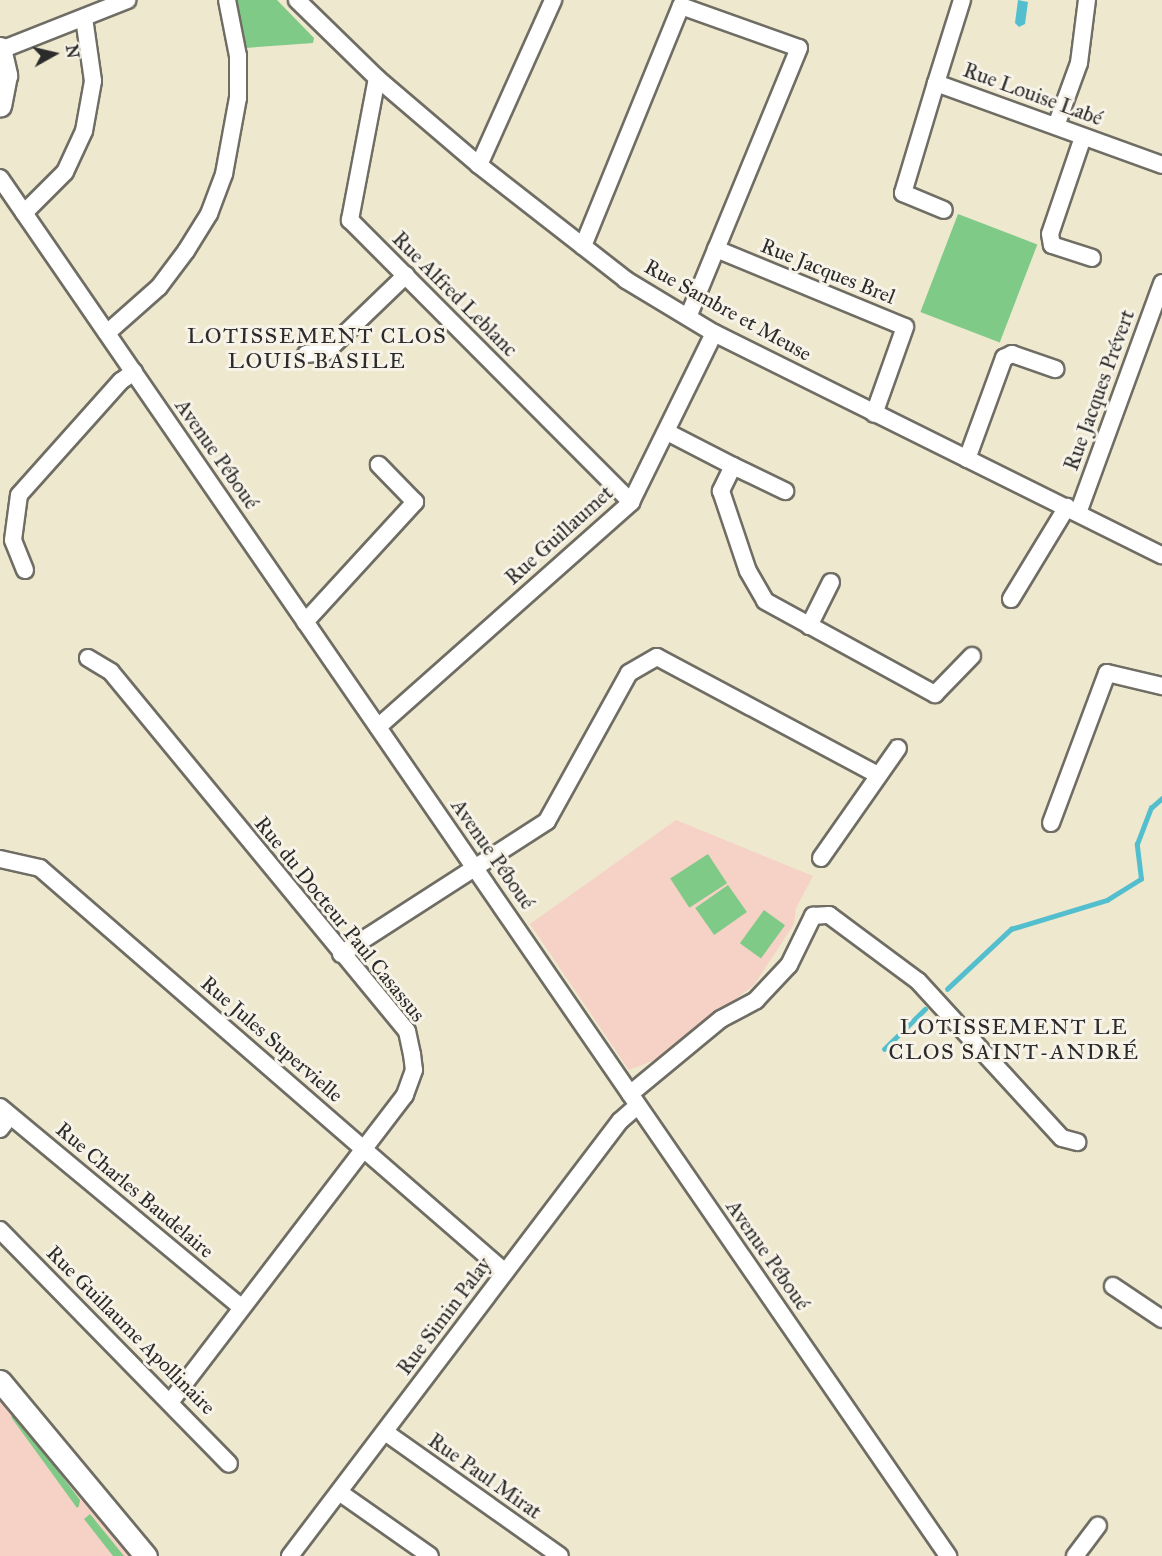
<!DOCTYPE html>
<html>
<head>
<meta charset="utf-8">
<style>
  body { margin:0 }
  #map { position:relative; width:1162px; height:1556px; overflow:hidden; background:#eee8ce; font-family:"IM FELL Great Primer",serif }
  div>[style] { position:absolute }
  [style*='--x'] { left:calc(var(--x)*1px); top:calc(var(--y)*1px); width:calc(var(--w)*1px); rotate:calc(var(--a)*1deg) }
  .built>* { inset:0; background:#f6d1c5 }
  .green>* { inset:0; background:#80ca87; transform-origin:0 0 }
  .water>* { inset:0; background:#53bfce }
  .stream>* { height:4.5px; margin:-2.25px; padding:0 2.25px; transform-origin:2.25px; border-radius:2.25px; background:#53bfce }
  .roads { filter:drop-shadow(2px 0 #6f6d64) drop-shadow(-2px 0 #6f6d64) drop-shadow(0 2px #6f6d64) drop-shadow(0 -2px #6f6d64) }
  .minor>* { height:16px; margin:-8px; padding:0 8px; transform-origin:8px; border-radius:8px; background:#fff }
  .major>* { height:21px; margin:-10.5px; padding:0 10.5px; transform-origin:10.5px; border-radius:10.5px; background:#fff }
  span { translate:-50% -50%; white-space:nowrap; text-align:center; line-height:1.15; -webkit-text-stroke:6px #f7f3e8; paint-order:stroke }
  .street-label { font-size:21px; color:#2b2b2b }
  .neighbourhood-label { font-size:22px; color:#2b2b2b; letter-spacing:1.5px }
  .north { position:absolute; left:24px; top:24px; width:60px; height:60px; -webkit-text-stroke:4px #f7f3e8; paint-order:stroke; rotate:82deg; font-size:16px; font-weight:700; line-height:24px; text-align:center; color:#2b2b2b }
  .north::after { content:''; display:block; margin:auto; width:21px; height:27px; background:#2b2b2b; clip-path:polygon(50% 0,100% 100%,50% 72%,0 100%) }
</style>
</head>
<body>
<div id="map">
  <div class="built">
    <div style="clip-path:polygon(676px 820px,813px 876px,796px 908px,794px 924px,754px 985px,655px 1060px,629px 1070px,530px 924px)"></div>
    <div style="clip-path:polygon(0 1381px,146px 1556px,0 1556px)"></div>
  </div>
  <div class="green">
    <div style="clip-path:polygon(236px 0,277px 0,314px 38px,313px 43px,245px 48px)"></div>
    <div style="left:958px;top:214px;width:85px;height:105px;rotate:21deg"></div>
    <div style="left:708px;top:854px;width:35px;height:45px;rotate:57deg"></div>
    <div style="left:728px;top:885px;width:33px;height:40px;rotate:55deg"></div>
    <div style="left:764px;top:910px;width:26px;height:41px;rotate:36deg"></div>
    <div style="clip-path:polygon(15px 1414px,80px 1500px,79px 1506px,77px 1508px,11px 1417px)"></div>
    <div style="clip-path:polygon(90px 1514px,124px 1556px,113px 1556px,84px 1519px)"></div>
  </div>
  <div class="water">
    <div style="clip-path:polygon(1018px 0,1028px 2px,1025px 24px,1019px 27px,1015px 23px)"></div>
  </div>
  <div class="stream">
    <div style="--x:947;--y:989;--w:88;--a:-43.2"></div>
    <div style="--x:1011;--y:929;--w:100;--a:-16.8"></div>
    <div style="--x:1107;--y:900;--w:40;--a:-32"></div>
    <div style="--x:1141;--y:879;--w:35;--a:-97"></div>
    <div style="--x:1137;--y:844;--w:39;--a:-69"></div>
    <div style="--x:1151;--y:808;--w:15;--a:-42"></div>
    <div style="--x:884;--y:1049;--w:57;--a:-44.3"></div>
  </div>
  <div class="roads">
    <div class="minor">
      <div style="--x:297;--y:0;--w:112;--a:44.3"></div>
      <div style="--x:377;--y:78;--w:134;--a:40.5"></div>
      <div style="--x:479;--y:165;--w:187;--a:38"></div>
      <div style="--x:626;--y:280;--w:103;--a:31.1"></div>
      <div style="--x:714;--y:333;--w:500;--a:26.4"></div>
      <div style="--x:962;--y:0;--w:87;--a:107.4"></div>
      <div style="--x:936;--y:83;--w:240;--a:19.9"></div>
      <div style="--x:1;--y:50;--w:136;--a:-21.6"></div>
      <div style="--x:377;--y:78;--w:145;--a:100.8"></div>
      <div style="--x:350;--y:220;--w:398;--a:45.1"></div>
      <div style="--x:936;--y:83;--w:115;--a:106.7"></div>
      <div style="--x:903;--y:193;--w:44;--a:22.5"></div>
      <div style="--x:1056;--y:126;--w:67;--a:-69.9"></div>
      <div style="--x:1079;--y:63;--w:64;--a:-82.8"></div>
      <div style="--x:1083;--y:137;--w:102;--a:108.8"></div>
      <div style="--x:1050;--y:234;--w:11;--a:80"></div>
      <div style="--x:1052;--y:245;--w:42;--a:18"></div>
      <div style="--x:479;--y:165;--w:181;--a:-65.8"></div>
      <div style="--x:0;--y:178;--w:1673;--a:55.47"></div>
      <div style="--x:24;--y:213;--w:58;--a:-45"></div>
      <div style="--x:65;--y:172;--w:45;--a:-65.1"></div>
      <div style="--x:84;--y:131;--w:51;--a:-79.8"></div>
      <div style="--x:93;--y:81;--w:64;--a:-98.1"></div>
      <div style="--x:583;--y:246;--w:259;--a:-67.8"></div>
      <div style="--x:681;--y:6;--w:125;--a:19.6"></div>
      <div style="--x:799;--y:48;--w:291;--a:112.4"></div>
      <div style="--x:716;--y:249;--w:204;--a:22.4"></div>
      <div style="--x:905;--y:327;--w:92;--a:109.6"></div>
      <div style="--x:107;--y:333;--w:69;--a:-41.5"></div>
      <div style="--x:159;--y:287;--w:45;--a:-53.1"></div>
      <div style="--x:186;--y:251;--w:44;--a:-58.1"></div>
      <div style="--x:209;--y:214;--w:43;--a:-69.4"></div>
      <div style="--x:224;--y:174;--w:77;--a:-79.6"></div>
      <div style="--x:238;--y:98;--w:42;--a:-90"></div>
      <div style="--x:238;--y:56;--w:57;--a:-101.1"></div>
      <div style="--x:306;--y:354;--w:20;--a:-6"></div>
      <div style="--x:326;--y:352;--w:111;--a:-43.9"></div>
      <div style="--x:667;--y:432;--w:74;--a:27.3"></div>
      <div style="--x:733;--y:466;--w:28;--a:116"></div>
      <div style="--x:721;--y:491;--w:84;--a:71.4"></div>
      <div style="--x:748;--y:571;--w:34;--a:60"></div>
      <div style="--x:765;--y:601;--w:194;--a:28.7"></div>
      <div style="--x:935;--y:694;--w:53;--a:-45.8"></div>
      <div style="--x:967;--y:459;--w:108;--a:-69.9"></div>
      <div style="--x:1004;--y:358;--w:9;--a:-27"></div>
      <div style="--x:1012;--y:354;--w:46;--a:19.2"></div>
      <div style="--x:733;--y:466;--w:58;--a:25.7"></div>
      <div style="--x:1078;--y:513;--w:245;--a:-69.9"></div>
      <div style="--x:25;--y:570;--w:32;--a:-112"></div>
      <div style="--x:13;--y:540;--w:45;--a:-82.4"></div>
      <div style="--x:19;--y:495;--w:153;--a:-48.2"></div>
      <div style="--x:121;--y:381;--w:16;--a:-35"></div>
      <div style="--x:1011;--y:599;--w:108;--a:-58.7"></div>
      <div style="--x:305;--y:622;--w:163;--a:-47.5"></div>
      <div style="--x:415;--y:502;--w:52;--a:-134.2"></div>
      <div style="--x:809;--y:626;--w:49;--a:-63.4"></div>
      <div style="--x:88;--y:658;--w:27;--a:31"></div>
      <div style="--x:111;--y:672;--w:465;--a:50.5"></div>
      <div style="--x:407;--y:1031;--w:24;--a:78"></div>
      <div style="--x:412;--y:1054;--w:16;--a:83"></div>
      <div style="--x:414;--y:1070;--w:27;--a:110"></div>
      <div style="--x:405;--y:1095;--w:385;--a:127.4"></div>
      <div style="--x:378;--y:727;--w:339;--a:-41.6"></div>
      <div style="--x:631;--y:502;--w:188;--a:-63.8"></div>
      <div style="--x:1051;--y:823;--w:160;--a:-69.5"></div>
      <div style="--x:1107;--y:673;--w:57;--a:13.3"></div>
      <div style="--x:821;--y:858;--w:134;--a:-55"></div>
      <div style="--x:0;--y:859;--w:41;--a:12.7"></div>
      <div style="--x:40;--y:868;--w:616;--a:40.98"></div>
      <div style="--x:341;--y:954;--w:245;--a:-32.8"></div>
      <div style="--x:547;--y:821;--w:169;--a:-61"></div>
      <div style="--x:629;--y:673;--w:32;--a:-30"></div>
      <div style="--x:657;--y:657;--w:251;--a:28.1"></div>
      <div style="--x:630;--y:1094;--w:118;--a:-39.5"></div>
      <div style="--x:721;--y:1019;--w:40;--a:-28"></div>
      <div style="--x:756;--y:1000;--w:48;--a:-46.7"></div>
      <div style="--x:789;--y:965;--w:55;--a:-63.9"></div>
      <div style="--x:813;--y:916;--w:16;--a:-4"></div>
      <div style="--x:829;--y:915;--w:111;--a:36.6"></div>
      <div style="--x:918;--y:981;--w:213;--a:47.5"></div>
      <div style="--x:1062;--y:1138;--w:16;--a:15"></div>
      <div style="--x:0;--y:1107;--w:313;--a:39.7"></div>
      <div style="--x:0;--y:1129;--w:16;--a:-52"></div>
      <div style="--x:0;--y:1230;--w:327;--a:45.6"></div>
      <div style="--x:1113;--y:1286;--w:59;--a:34"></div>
      <div style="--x:385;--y:1432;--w:214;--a:35.3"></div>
      <div style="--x:339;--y:1492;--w:111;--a:35.1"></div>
      <div style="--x:290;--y:1556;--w:546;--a:-52.82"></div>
      <div style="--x:620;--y:1121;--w:23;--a:-41"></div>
      <div style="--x:1075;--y:1556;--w:38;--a:-53"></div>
    </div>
    <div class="major">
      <div style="--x:0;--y:48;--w:28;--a:77"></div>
      <div style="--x:6;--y:75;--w:31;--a:101"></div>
      <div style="--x:0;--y:1381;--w:228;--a:50.2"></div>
    </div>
  </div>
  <div class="street-label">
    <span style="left:1033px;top:94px;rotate:20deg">Rue Louise Labé</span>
    <span style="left:828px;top:271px;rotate:22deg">Rue Jacques Brel</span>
    <span style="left:455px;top:294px;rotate:45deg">Rue Alfred Leblanc</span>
    <span style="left:728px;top:310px;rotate:29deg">Rue Sambre et Meuse</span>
    <span style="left:1099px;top:390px;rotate:-70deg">Rue Jacques Prévert</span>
    <span style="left:217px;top:454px;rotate:55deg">Avenue Péboué</span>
    <span style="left:559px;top:535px;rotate:-42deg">Rue Guillaumet</span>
    <span style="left:493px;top:854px;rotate:55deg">Avenue Péboué</span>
    <span style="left:340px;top:919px;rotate:51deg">Rue du Docteur Paul Casassus</span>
    <span style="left:272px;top:1039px;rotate:41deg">Rue Jules Supervielle</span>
    <span style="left:135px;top:1190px;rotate:40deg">Rue Charles Baudelaire</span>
    <span style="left:768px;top:1255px;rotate:55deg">Avenue Péboué</span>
    <span style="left:444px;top:1316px;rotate:-53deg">Rue Simin Palay</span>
    <span style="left:131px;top:1330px;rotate:45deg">Rue Guillaume Apollinaire</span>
    <span style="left:485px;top:1476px;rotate:35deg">Rue Paul Mirat</span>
  </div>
  <div class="neighbourhood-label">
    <span style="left:317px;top:348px">LOTISSEMENT CLOS<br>LOUIS BASILE</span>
    <span style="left:1014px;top:1039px">LOTISSEMENT LE<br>CLOS SAINT-ANDRÉ</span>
  </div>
  <div class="north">N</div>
</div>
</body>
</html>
